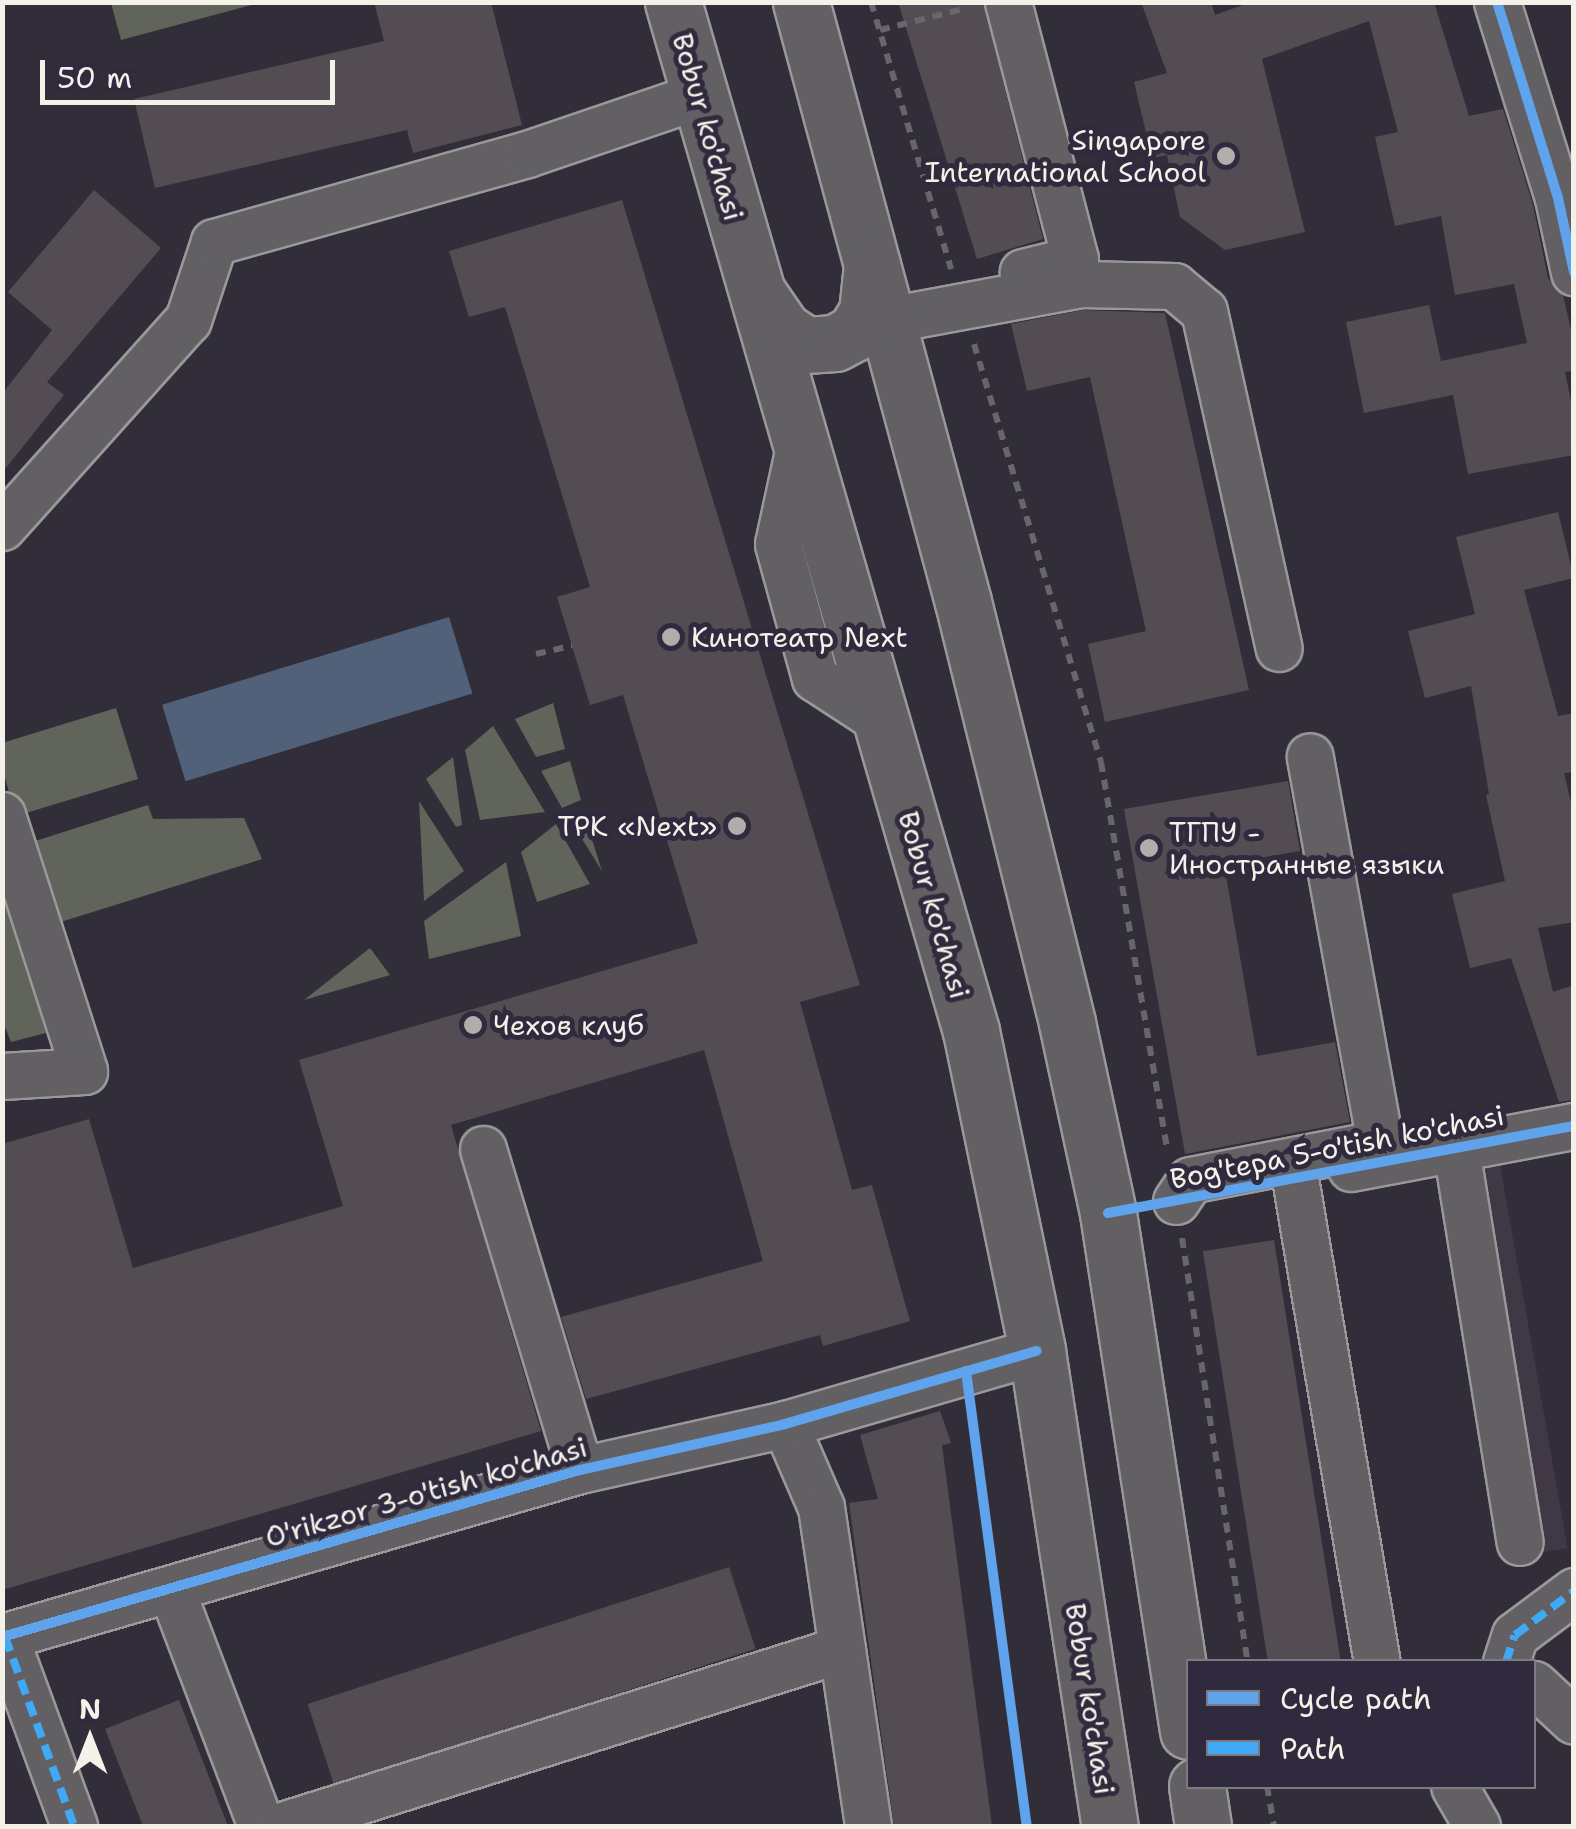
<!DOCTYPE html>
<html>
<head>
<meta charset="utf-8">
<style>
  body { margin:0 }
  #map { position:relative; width:1576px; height:1829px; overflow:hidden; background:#312e39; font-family:"Shantell Sans",sans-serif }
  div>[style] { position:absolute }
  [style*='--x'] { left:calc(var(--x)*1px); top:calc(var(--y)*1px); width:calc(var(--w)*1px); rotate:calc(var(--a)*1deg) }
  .built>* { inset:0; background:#413846; transform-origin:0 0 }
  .green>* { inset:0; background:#60645a }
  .water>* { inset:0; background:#52617a; transform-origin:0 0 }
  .building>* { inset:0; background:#534d53; transform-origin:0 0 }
  .path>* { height:6px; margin-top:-3px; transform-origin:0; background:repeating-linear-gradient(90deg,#68666b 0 10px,transparent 0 18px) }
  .roads { filter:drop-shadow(2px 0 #9a989b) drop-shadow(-2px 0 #9a989b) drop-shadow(0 2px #9a989b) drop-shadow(0 -2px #9a989b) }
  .minor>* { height:45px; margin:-22.5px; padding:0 22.5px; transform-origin:22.5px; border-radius:22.5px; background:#626063 }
  .major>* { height:55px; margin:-27.5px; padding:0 27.5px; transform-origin:27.5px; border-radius:27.5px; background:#626063 }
  .quiet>* { height:8px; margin-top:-4px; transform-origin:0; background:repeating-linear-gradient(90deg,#3fa9f5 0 15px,transparent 0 23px) }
  .cycleway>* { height:10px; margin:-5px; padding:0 5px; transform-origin:5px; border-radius:5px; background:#60a3ed }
  .dots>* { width:28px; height:28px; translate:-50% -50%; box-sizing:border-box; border:5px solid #2f2a3d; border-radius:50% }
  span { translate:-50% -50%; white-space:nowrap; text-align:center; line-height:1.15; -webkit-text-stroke:10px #2f2a3d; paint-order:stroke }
  .street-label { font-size:28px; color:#f4f1e8 }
  .poi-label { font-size:28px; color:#f4f1e8 }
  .right { translate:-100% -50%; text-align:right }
  .left { translate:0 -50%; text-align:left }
  .frame { position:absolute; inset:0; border:5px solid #f4f1e8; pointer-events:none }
  .legend { position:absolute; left:1186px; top:1659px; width:350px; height:130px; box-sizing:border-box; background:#2f2a3d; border:2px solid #7e7a81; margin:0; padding:12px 18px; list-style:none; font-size:30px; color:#f4f1e8 }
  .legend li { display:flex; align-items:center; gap:20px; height:50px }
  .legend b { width:50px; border:2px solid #7e7a81 }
  .north { position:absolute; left:40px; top:1689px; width:100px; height:100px; -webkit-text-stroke:8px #2f2a3d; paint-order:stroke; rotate:0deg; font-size:28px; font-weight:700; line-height:40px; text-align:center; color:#f4f1e8 }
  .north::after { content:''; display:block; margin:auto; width:35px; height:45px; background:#f4f1e8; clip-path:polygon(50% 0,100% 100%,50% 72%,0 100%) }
  .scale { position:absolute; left:40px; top:60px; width:295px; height:45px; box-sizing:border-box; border:5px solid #f4f1e8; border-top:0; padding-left:12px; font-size:30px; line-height:35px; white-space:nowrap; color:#f4f1e8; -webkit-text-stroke:8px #2f2a3d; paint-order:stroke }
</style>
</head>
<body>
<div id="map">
  <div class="built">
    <div style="left:1499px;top:1159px;width:395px;height:36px;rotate:80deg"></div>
  </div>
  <div class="green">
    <div style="clip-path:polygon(263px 2px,121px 40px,111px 3px,111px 2px)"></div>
    <div style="clip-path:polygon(553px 703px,565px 749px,536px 757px,515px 719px)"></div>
    <div style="clip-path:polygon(116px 708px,138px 779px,16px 816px,3px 771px,2px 743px)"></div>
    <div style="clip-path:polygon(493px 726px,545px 812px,480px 820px,465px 750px)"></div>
    <div style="clip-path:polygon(453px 757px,462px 825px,456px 827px,426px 779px)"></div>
    <div style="clip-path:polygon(570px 761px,581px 800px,562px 808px,541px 771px)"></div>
    <div style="clip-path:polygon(419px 801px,464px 871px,424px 901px)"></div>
    <div style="clip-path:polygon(148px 805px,153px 819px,244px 818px,262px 859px,51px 925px,26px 844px)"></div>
    <div style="clip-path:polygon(583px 811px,602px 871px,569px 818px)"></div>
    <div style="clip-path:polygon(556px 824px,590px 884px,537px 902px,521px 852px)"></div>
    <div style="clip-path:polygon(506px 862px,521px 936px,429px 959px,424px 921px)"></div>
    <div style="clip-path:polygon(2px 877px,46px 1033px,11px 1042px,3px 1022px)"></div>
    <div style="clip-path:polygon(370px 948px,390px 975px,304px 1000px)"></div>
  </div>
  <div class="water">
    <div style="left:449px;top:617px;width:80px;height:300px;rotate:73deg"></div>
  </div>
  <div class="building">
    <div style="clip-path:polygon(374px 2px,491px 2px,522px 125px,413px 153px,407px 130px,155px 188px,134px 99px,384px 41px)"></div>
    <div style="clip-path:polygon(898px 2px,983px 2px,1043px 239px,977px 259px)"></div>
    <div style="clip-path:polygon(1141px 2px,1211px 2px,1215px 15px,1251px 2px,1434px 2px,1469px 116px,1503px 109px,1533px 205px,1548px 278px,1563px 295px,1574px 343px,1574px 371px,1565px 372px,1574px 416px,1574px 455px,1468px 474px,1453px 395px,1364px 413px,1346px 322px,1429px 305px,1441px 361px,1527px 343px,1514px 284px,1455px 295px,1441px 216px,1395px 226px,1375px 137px,1398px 132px,1369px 21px,1262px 59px,1305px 232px,1225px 250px,1180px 217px,1167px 155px,1152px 158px,1134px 82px,1167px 73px)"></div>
    <div style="clip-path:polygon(94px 190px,161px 248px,47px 382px,64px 395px,2px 473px,2px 394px,52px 330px,8px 292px)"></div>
    <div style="clip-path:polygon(622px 200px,860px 985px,800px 1002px,852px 1190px,872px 1185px,910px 1321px,823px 1346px,820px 1335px,586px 1399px,561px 1317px,763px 1261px,704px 1050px,451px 1125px,541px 1431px,2px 1590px,2px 1144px,89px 1119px,133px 1268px,343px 1206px,299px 1060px,698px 943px,623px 695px,590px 705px,572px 646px,557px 597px,590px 587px,505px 307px,469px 317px,449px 251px)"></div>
    <div style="clip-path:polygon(1083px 310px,1165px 313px,1249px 690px,1105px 722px,1088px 644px,1146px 631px,1090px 377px,1027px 391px,1011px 324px)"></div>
    <div style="clip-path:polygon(1558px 512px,1574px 578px,1524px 590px,1558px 716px,1574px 713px,1574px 772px,1564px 773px,1574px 815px,1574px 922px,1538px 928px,1553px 992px,1574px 985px,1574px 1100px,1559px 1102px,1511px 958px,1470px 968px,1452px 894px,1505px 881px,1486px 795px,1489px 794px,1471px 686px,1425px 698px,1408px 631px,1475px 614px,1456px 537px)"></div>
    <div style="clip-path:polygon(1288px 781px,1300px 851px,1224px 864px,1257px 1056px,1335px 1042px,1350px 1122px,1185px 1154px,1124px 809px)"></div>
    <div style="left:1274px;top:1240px;width:428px;height:72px;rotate:81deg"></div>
    <div style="clip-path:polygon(940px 1411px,951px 1443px,942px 1445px,992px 1826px,894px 1826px,849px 1503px,878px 1499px,860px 1435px)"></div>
    <div style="left:729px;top:1567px;width:86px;height:443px;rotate:72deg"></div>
    <div style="clip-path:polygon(179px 1700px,228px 1826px,143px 1826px,105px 1729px)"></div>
  </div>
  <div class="path">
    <div style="--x:871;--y:2;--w:279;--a:73.3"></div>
    <div style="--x:880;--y:30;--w:90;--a:-14.2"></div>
    <div style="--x:974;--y:344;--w:437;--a:73.1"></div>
    <div style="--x:1101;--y:762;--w:391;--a:80.3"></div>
    <div style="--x:536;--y:654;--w:37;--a:-13"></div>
    <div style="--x:1182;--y:1238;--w:429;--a:81.2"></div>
    <div style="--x:972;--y:1412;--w:418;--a:82.4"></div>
    <div style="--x:1267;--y:1786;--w:41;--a:80.1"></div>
  </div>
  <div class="roads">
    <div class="minor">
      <div style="--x:1008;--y:2;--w:266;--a:75.4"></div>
      <div style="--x:1075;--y:259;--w:54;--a:166"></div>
      <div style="--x:1497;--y:2;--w:205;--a:72.7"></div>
      <div style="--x:1558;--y:198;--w:76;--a:77.8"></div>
      <div style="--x:887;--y:320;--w:197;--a:-10.5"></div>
      <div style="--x:1081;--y:284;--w:93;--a:1.2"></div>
      <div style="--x:1174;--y:286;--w:39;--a:40"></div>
      <div style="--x:1204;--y:311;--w:345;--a:77.5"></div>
      <div style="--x:800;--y:442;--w:104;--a:102.2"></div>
      <div style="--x:778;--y:544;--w:139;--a:74.6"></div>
      <div style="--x:815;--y:678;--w:79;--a:33.1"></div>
      <div style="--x:2;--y:527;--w:278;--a:-48.1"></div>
      <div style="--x:188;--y:320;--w:82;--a:-71.6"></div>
      <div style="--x:214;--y:242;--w:325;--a:-15.7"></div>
      <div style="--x:527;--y:154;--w:183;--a:-18.8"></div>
      <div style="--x:2;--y:815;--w:269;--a:72.2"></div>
      <div style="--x:84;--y:1071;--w:82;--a:176.5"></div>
      <div style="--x:483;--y:1149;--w:335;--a:73.2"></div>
      <div style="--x:1456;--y:1149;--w:398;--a:80.8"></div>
      <div style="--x:1351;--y:1168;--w:227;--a:-10.7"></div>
      <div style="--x:1295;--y:1178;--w:491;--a:80.4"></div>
      <div style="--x:1176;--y:1201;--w:25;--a:-56"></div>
      <div style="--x:1190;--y:1180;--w:194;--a:-11"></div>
      <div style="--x:1380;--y:1143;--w:393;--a:-100.3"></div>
      <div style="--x:785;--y:1424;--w:90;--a:66.6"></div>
      <div style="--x:821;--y:1507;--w:322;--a:81.6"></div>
      <div style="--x:171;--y:1589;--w:254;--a:69.2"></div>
      <div style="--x:2;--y:1637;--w:602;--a:-16.12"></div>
      <div style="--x:580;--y:1470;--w:210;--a:-12.6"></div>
      <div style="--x:785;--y:1424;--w:262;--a:-16.2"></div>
      <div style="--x:5;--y:1637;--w:201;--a:69.9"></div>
      <div style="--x:1506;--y:1662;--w:28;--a:-72"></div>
      <div style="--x:1515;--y:1635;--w:74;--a:-36.7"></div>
      <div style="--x:1534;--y:1684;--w:54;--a:42.8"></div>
      <div style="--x:1454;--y:1786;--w:46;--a:60.1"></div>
      <div style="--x:279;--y:1826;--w:590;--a:-17.45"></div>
    </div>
    <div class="major">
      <div style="--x:673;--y:2;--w:1071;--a:73.85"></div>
      <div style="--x:971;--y:1031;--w:327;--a:78.3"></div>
      <div style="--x:1037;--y:1351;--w:481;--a:81.3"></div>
      <div style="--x:801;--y:2;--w:621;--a:74.89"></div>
      <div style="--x:963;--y:602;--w:434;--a:76.1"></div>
      <div style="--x:1067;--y:1023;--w:194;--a:77.8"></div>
      <div style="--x:1108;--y:1213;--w:524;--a:81.22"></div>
      <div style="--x:759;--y:295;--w:42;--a:55.6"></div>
      <div style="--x:783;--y:330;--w:27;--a:33"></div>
      <div style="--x:806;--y:345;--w:29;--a:-4"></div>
      <div style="--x:835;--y:343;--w:21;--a:-28"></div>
      <div style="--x:854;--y:333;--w:25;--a:-58"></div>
      <div style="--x:867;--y:312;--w:47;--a:-83.9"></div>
      <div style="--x:1197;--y:1786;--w:40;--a:81.5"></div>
    </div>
  </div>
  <div class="quiet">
    <div style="--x:5;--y:1637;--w:201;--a:69.9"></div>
    <div style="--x:1506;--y:1662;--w:28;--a:-72"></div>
    <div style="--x:1515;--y:1635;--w:74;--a:-36.7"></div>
  </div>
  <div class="cycleway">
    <div style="--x:1497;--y:2;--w:205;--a:72.7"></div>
    <div style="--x:1558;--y:198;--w:76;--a:77.8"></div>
    <div style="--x:1108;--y:1213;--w:474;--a:-10.6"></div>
    <div style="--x:966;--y:1371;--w:459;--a:82.4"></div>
    <div style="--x:2;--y:1637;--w:602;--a:-16.12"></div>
    <div style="--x:580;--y:1470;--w:210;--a:-12.6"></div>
    <div style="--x:785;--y:1424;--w:262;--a:-16.2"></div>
  </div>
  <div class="dots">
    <div style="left:1226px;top:156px;background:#b0adab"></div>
    <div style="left:671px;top:637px;background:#b0adab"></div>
    <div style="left:737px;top:826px;background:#b0adab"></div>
    <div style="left:1149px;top:848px;background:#b0adab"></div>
    <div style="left:473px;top:1025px;background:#b0adab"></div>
  </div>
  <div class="street-label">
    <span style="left:708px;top:127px;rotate:74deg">Bobur ko'chasi</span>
    <span style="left:934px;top:905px;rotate:74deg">Bobur ko'chasi</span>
    <span style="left:1337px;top:1147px;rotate:-11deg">Bog'tepa 5-o'tish ko'chasi</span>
    <span style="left:426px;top:1492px;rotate:-16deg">O'rikzor 3-o'tish ko'chasi</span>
    <span style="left:1090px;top:1699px;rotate:81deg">Bobur ko'chasi</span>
  </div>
  <div class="poi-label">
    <span class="right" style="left:1206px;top:156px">Singapore<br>International School</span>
    <span class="left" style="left:691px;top:637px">Кинотеатр Next</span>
    <span class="right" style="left:717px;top:826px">ТРК «Next»</span>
    <span class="left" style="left:1169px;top:848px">ТГПУ -<br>Иностранные языки</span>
    <span class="left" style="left:493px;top:1025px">Чехов клуб</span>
  </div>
  <div class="frame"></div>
  <ul class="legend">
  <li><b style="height:12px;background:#60a3ed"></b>Cycle path</li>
  <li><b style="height:12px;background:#3fa9f5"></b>Path</li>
  </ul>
  <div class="north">N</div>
  <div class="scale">50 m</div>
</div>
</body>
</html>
